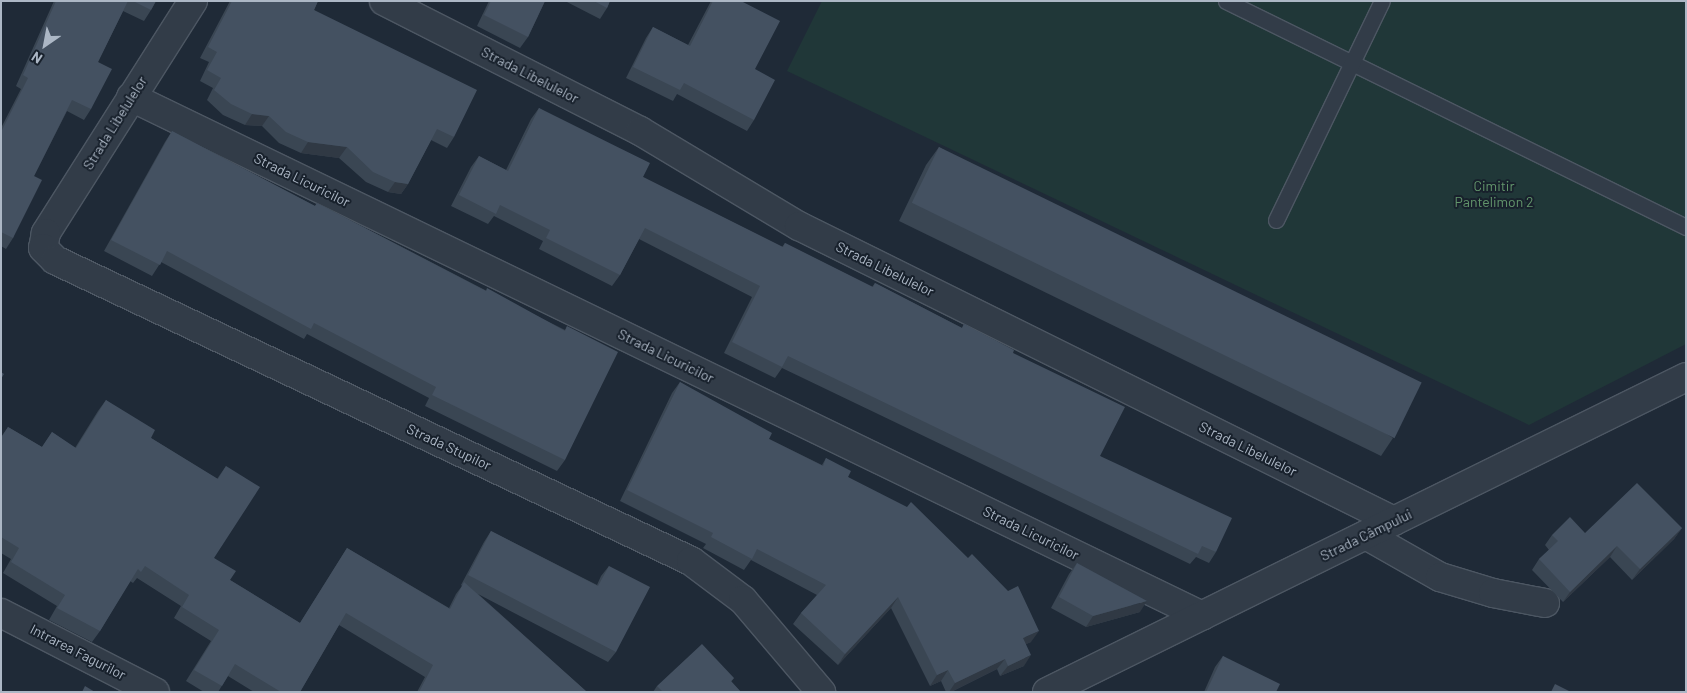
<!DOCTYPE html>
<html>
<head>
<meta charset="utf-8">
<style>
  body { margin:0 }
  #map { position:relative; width:1687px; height:693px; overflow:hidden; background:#1f2a37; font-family:Barlow,sans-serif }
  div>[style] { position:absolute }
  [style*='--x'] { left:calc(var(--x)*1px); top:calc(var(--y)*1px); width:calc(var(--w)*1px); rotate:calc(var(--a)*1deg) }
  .green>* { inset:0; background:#203738 }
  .roads { filter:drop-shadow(1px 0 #4d5763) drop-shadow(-1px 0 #4d5763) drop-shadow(0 1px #4d5763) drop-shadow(0 -1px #4d5763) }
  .service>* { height:15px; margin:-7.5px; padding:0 7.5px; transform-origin:7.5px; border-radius:7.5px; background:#323c48 }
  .minor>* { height:28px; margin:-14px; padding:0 14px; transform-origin:14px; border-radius:14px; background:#323c48 }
  .wall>* { inset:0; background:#3a4653 }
  .shaded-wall>* { inset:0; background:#303944 }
  .building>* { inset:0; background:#445161; transform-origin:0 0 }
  span { translate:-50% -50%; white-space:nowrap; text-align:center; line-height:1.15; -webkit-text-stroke:4px #18212c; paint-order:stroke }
  .street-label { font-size:14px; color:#acb7c5 }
  .park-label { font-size:14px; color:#63966c }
  .frame { position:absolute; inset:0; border:2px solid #acb7c5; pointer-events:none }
  .north { position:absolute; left:20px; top:20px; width:50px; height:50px; -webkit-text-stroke:4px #18212c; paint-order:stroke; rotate:213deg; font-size:14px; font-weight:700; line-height:20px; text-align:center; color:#acb7c5 }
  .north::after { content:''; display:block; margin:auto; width:18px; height:22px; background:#acb7c5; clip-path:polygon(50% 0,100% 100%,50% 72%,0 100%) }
</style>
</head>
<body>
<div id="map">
  <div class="green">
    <div style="clip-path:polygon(822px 1px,1686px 1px,1686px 344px,1529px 425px,787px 71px)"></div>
  </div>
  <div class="roads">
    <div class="service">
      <div style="--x:1226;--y:1;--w:513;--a:26.17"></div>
      <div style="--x:1276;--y:220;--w:243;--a:-64.2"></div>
    </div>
    <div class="minor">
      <div style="--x:193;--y:1;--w:275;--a:122.4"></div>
      <div style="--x:46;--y:233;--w:15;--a:101"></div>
      <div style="--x:43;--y:248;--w:17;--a:45"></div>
      <div style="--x:55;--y:260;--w:704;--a:25.33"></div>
      <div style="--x:691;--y:561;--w:65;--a:36.9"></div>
      <div style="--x:743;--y:600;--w:121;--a:49.7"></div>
      <div style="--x:384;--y:1;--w:287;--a:26.9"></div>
      <div style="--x:640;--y:131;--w:185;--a:30.9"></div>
      <div style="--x:799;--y:226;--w:664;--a:26.37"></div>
      <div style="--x:131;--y:97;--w:1190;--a:25.85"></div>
      <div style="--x:1366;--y:535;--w:85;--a:29.6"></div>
      <div style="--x:1440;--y:577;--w:55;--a:16.8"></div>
      <div style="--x:1493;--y:593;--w:53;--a:10.9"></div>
      <div style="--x:1;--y:613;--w:173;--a:27.2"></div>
      <div style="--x:1047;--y:692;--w:712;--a:-26.24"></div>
    </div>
  </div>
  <div class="wall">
    <div style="clip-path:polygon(54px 1px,156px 1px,151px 10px,144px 21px,123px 11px,98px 62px,91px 109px,84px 120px,67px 111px,34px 176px,13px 238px,6px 249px,1px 246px,1px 128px,21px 89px,16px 86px)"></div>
    <div style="clip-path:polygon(230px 1px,318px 1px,314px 10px,454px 137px,447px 148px,431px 140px,408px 184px,401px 194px,388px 192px,366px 182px,339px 158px,301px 153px,279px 143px,262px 126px,245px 125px,223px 115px,207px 100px,213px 88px,200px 81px,209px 62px,200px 58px)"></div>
    <div style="clip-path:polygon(489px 1px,545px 1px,528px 37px,520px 48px,477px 26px)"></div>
    <div style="clip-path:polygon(565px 1px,610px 1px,607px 8px,600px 19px)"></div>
    <div style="clip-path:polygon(711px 1px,741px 1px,755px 69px,754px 120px,747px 131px,677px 94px,673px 101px,626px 78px,646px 38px,653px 27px,688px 45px)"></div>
    <div style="clip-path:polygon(539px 108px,643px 177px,782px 247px,785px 243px,872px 287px,875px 283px,962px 328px,964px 324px,1013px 353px,1100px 456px,1216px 552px,1209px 563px,1196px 557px,1190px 564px,782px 368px,775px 378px,724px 353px,752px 297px,639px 239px,620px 275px,612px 286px,539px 249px,543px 241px,494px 216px,488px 224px,451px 206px,471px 167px,479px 156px,506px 170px,531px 119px)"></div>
    <div style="clip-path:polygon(172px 131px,315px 206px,317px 203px,485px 290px,565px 330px,567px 326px,565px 460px,557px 471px,425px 406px,429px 398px,307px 334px,304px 339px,161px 262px,152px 276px,104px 251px,165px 142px)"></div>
    <div style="clip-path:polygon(939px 147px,1393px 438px,1381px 456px,899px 221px,926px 165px)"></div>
    <div style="clip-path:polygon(680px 382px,769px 439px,822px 465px,826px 458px,848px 477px,1031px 642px,1026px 644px,1024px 666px,1000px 676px,997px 669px,951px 692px,946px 692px,941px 681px,930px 686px,891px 608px,838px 665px,793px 624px,801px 613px,817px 595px,751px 560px,744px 570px,703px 548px,706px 544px,620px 501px,672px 393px)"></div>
    <div style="clip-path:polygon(106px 400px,151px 438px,217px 479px,226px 466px,214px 558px,230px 580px,300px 623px,347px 548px,449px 608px,456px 594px,462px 586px,461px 585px,484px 542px,491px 531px,597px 585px,601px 576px,609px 566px,616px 652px,608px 662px,478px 594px,587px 692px,417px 692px,425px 677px,339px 625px,300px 692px,254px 692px,228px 676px,218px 692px,204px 692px,186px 681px,211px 641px,174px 618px,181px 606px,137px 578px,133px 583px,130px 581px,100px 631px,92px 642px,49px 620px,57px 606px,3px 573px,11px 559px,1px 553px,1px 437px,8px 427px,42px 447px,52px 432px,75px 448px,98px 411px)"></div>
    <div style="clip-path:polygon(1682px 528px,1674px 539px,1632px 580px,1610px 557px,1563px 602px,1532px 570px,1539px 559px,1549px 550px,1545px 545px,1552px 535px)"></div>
    <div style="clip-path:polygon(1077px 563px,1140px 612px,1086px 627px,1051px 608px,1069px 574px)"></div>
    <div style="clip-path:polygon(1223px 656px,1276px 692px,1204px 692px,1215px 667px)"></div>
    <div style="clip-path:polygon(734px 678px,731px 682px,741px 692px,653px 692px,657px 686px)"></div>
  </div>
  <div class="shaded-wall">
    <div style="clip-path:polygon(252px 114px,269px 116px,262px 126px,245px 125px)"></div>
    <div style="clip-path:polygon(308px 142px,347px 147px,339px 158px,301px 153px)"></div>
    <div style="clip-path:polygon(395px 182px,408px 184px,401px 194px,388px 192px)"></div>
    <div style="clip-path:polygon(1682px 528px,1674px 539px,1632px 580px,1640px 569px)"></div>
    <div style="clip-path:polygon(1617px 546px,1610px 557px,1563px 602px,1570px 592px)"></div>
    <div style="clip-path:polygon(898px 597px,891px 608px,838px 665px,845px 654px)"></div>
    <div style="clip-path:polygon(1147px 601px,1140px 612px,1086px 627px,1093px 616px)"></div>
    <div style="clip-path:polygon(1039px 631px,1031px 642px,1016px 649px,1023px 638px)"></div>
    <div style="clip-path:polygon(1031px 655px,1024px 666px,1000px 676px,1008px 666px)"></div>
    <div style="clip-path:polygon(1005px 659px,997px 669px,951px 692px,949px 692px,955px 683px)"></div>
    <div style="clip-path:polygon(948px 670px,941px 681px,930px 686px,937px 675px)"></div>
  </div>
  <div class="building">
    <div style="clip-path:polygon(56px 1px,128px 1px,98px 62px,112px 69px,91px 109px,72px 100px,34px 176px,42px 180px,13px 238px,1px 232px,1px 132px,28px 78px,23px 75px)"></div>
    <div style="clip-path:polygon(133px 1px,156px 1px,151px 10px)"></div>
    <div style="clip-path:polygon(232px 1px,318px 1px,314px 10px,477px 90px,454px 137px,437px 129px,408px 184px,395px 182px,373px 172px,347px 147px,308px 142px,286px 132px,269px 116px,252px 114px,231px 104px,214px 90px,221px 78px,207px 70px,217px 52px,208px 47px)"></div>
    <div style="clip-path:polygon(491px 1px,545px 1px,528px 37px,484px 15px)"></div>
    <div style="clip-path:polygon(594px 1px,610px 1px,607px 8px)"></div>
    <div style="clip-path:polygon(713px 1px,741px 1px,780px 21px,755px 69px,775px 80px,754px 120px,684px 83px,680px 90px,633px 67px,653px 27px,690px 46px)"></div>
    <div style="clip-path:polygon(539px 108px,650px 163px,643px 177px,783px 247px,785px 243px,873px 287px,875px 283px,962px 328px,964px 324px,1014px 350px,1013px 353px,1125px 407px,1100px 456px,1232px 518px,1216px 552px,1202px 546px,1198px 554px,788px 356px,782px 367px,732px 342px,760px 286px,645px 228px,620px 275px,546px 238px,550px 230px,500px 205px,496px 214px,459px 195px,479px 156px,508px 171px)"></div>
    <div style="clip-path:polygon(172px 131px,315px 206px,317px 203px,486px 291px,487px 288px,565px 331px,567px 326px,618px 352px,565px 460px,432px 395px,436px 387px,314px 323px,311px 329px,167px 251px,160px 265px,111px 240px)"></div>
    <div style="left:939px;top:147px;width:537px;height:62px;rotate:26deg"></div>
    <div style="clip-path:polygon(1px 372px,4px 374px,1px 379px)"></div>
    <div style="clip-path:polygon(680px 382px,772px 433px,769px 439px,823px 466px,826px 458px,851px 471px,848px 477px,907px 507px,911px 502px,968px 558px,972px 554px,1008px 591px,1018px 586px,1039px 631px,1023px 638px,1031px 655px,1008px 666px,1005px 659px,955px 683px,948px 670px,937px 675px,898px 597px,845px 654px,801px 613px,826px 585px,757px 549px,752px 559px,711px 537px,713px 533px,627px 490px)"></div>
    <div style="clip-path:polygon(106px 400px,155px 430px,151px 438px,218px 479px,226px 466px,260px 487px,214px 558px,236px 571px,230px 580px,300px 623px,347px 548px,450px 609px,464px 582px,587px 692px,419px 692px,433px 665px,346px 613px,300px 692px,281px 692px,235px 664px,222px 686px,194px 670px,219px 630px,182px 607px,189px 595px,145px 566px,141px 572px,138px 569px,100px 631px,57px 608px,65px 595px,11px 562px,19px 548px,1px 537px,1px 438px,8px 427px,42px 447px,52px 432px,76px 448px)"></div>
    <div style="clip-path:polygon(1637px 483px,1682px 528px,1640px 569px,1617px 546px,1570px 592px,1539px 559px,1558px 541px,1552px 535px,1570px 517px,1585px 533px)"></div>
    <div style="clip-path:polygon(491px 531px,598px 586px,609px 566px,650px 587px,616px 652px,468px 575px)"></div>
    <div style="clip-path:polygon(1077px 563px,1147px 601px,1093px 616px,1059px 597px)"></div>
    <div style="clip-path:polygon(702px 644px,734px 678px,731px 681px,741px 692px,663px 692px,657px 686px)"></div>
    <div style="clip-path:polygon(1223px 656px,1280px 684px,1276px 692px,1206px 692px)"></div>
    <div style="clip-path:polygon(1555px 684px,1571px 692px,1551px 692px)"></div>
    <div style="clip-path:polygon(85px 686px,95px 692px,82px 692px)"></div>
  </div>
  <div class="street-label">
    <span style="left:530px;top:75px;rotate:27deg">Strada Libelulelor</span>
    <span style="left:115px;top:123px;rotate:-58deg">Strada Libelulelor</span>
    <span style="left:302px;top:180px;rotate:26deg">Strada Licuricilor</span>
    <span style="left:885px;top:269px;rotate:26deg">Strada Libelulelor</span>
    <span style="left:666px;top:356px;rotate:26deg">Strada Licuricilor</span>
    <span style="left:449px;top:447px;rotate:25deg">Strada Stupilor</span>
    <span style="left:1248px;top:449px;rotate:26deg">Strada Libelulelor</span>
    <span style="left:1031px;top:533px;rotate:26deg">Strada Licuricilor</span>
    <span style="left:1366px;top:535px;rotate:-26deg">Strada Câmpului</span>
    <span style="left:78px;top:652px;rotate:27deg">Intrarea Fagurilor</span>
  </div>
  <div class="park-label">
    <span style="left:1494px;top:194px">Cimitir<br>Pantelimon 2</span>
  </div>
  <div class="frame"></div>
  <div class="north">N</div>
</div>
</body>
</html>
